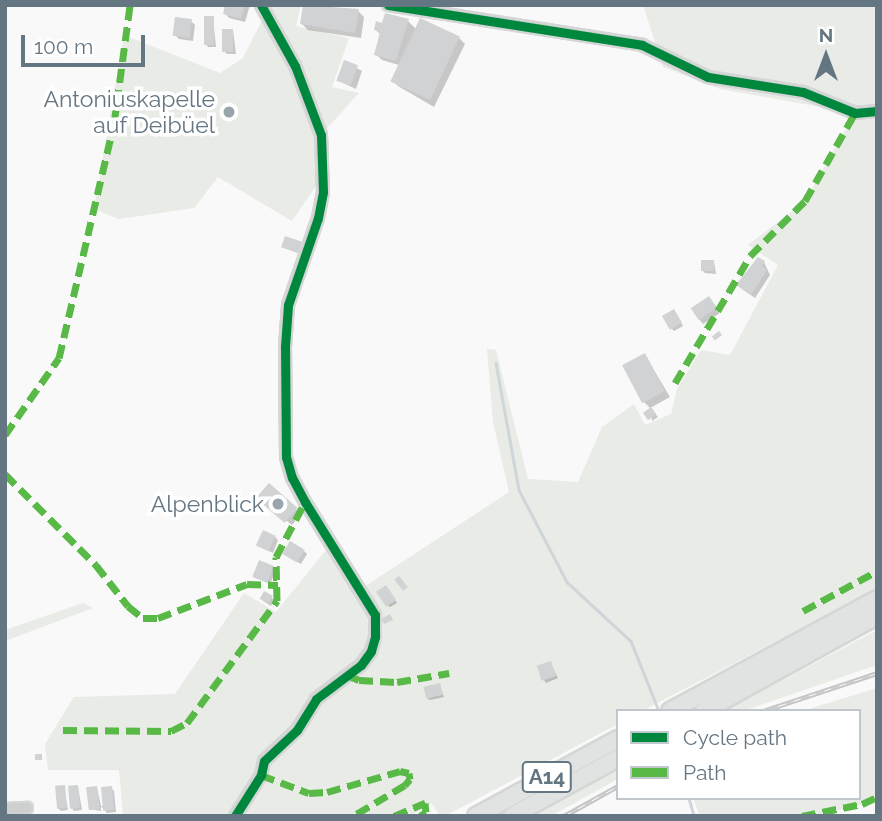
<!DOCTYPE html>
<html>
<head>
<meta charset="utf-8">
<style>
  body { margin:0 }
  #map { position:relative; width:882px; height:821px; overflow:hidden; background:#f9f9f9; font-family:Raleway,sans-serif }
  div>[style] { position:absolute }
  [style*='--x'] { left:calc(var(--x)*1px); top:calc(var(--y)*1px); width:calc(var(--w)*1px); rotate:calc(var(--a)*1deg) }
  .green>* { inset:0; background:#e8ebe6 }
  .shadow>* { inset:0; background:#0003 }
  .stream>* { height:2.5px; margin:-1.25px; padding:0 1.25px; transform-origin:1.25px; border-radius:1.25px; background:#ced6d9 }
  .building>* { inset:0; background:#d0d2d3; transform-origin:0 0 }
  .roads { filter:drop-shadow(2px 0 #d5d6d6) drop-shadow(-2px 0 #d5d6d6) drop-shadow(0 2px #d5d6d6) drop-shadow(0 -2px #d5d6d6) }
  .minor>* { height:10px; margin:-5px; padding:0 5px; transform-origin:5px; border-radius:5px; background:#cecfd0 }
  .highway>* { height:16px; margin:-8px; padding:0 8px; transform-origin:8px; border-radius:8px; background:#e1e2e2 }
  .rail>* { height:5px; margin-top:-2.5px; transform-origin:0; background:repeating-linear-gradient(90deg,#fff 0 8px,#c3c5c6 0 16px); box-sizing:border-box; border-block:2px solid #c3c5c6 }
  .quiet>* { height:7px; margin-top:-3.5px; transform-origin:0; background:repeating-linear-gradient(90deg,#58b947 0 14px,transparent 0 21px) }
  .cycleway>* { height:9px; margin:-4.5px; padding:0 4.5px; transform-origin:4.5px; border-radius:4.5px; background:#00873e }
  .dots>* { width:19px; height:19px; translate:-50% -50%; box-sizing:border-box; border:4px solid #fff; border-radius:50% }
  span { translate:-50% -50%; white-space:nowrap; text-align:center; line-height:1.15; -webkit-text-stroke:7px #fff; paint-order:stroke }
  .shield-label span { padding:2px 5px; background:#fff; border:2px solid; border-radius:5px; -webkit-text-stroke-width:0 }
  .shield-label { font-size:21px; color:#657683; font-weight:700 }
  .poi-label { font-size:23px; color:#657683 }
  .right { translate:-100% -50%; text-align:right }
  .frame { position:absolute; inset:0; border:7px solid #657683; pointer-events:none }
  .legend { position:absolute; left:616px; top:709px; width:245px; height:91px; box-sizing:border-box; background:#fff; border:2px solid #c1c8cd; margin:0; padding:9px 12px; list-style:none; font-size:21px; color:#657683 }
  .legend li { display:flex; align-items:center; gap:14px; height:35px }
  .legend b { width:35px; border:2px solid #c1c8cd }
  .north { position:absolute; left:791px; top:21px; width:70px; height:70px; -webkit-text-stroke:5px #fff; paint-order:stroke; rotate:0deg; font-size:19px; font-weight:700; line-height:28px; text-align:center; color:#657683 }
  .north::after { content:''; display:block; margin:auto; width:24px; height:32px; background:#657683; clip-path:polygon(50% 0,100% 100%,50% 72%,0 100%) }
  .scale { position:absolute; left:21px; top:35px; width:124px; height:32px; box-sizing:border-box; border:4px solid #657683; border-top:0; padding-left:9px; font-size:21px; line-height:24px; white-space:nowrap; color:#657683; -webkit-text-stroke:5px #fff; paint-order:stroke }
</style>
</head>
<body>
<div id="map">
  <div class="green">
    <div style="clip-path:polygon(270px 5px,301px 5px,296px 26px,349px 38px,332px 87px,359px 93px,321px 135px,322px 177px,292px 221px,218px 177px,194px 208px,119px 219px,94px 209px,124px 35px,220px 73px,243px 58px)"></div>
    <div style="clip-path:polygon(643px 5px,877px 5px,877px 589px,642px 711px,618px 711px,618px 724px,445px 816px,440px 816px,431px 803px,410px 816px,123px 816px,119px 770px,48px 770px,45px 744px,74px 697px,175px 694px,244px 593px,276px 612px,331px 544px,361px 589px,509px 492px,493px 422px,487px 349px,496px 350px,528px 479px,578px 482px,602px 427px,634px 404px,645px 425px,671px 414px,677px 389px,701px 350px,730px 355px,778px 265px,748px 245px,805px 201px,855px 113px,720px 89px,663px 67px)"></div>
    <div style="clip-path:polygon(83px 603px,93px 608px,5px 641px,5px 630px)"></div>
    <div style="clip-path:polygon(877px 630px,877px 665px,743px 711px,725px 711px)"></div>
    <div style="clip-path:polygon(877px 688px,877px 801px,815px 816px,700px 816px,693px 798px,859px 798px,859px 711px,802px 711px)"></div>
    <div style="clip-path:polygon(618px 770px,618px 779px,551px 816px,535px 816px)"></div>
  </div>
  <div class="shadow">
    <div style="clip-path:polygon(227px 5px,250px 5px,245px 22px,229px 18px,225px 13px)"></div>
    <div style="clip-path:polygon(305px 5px,358px 11px,364px 17px,361px 38px,308px 30px,302px 24px)"></div>
    <div style="clip-path:polygon(213px 18px,216px 47px,208px 47px,206px 44px)"></div>
    <div style="clip-path:polygon(191px 21px,195px 25px,193px 41px,179px 39px,175px 35px)"></div>
    <div style="clip-path:polygon(408px 21px,416px 29px,459px 38px,465px 44px,434px 107px,398px 86px,392px 80px,399px 65px,382px 60px,376px 54px,381px 35px,376px 30px)"></div>
    <div style="clip-path:polygon(233px 30px,236px 54px,227px 54px,224px 51px)"></div>
    <div style="clip-path:polygon(345px 62px,362px 71px,356px 89px,339px 81px)"></div>
    <div style="clip-path:polygon(233px 108px,236px 111px,234px 121px,225px 118px)"></div>
    <div style="clip-path:polygon(714px 262px,716px 274px,705px 273px,703px 271px)"></div>
    <div style="clip-path:polygon(764px 262px,770px 275px,755px 298px,742px 289px)"></div>
    <div style="clip-path:polygon(713px 303px,720px 313px,703px 324px,699px 319px)"></div>
    <div style="clip-path:polygon(676px 314px,683px 326px,674px 331px,672px 329px)"></div>
    <div style="clip-path:polygon(645px 355px,670px 397px,650px 408px,658px 417px,652px 421px,651px 409px,644px 402px)"></div>
    <div style="clip-path:polygon(264px 503px,297px 510px,301px 514px,292px 525px)"></div>
    <div style="clip-path:polygon(275px 537px,278px 540px,273px 553px,258px 546px)"></div>
    <div style="clip-path:polygon(304px 551px,307px 554px,301px 564px,288px 557px)"></div>
    <div style="clip-path:polygon(273px 567px,276px 570px,270px 584px,255px 577px)"></div>
    <div style="clip-path:polygon(388px 589px,397px 603px,390px 607px,387px 605px)"></div>
    <div style="clip-path:polygon(264px 593px,275px 600px,271px 606px,263px 601px)"></div>
    <div style="clip-path:polygon(550px 663px,558px 678px,546px 683px,544px 680px)"></div>
    <div style="clip-path:polygon(439px 685px,444px 697px,430px 700px,427px 698px)"></div>
    <div style="clip-path:polygon(64px 787px,68px 810px,61px 811px,58px 808px)"></div>
    <div style="clip-path:polygon(78px 787px,82px 810px,74px 811px,72px 808px)"></div>
    <div style="clip-path:polygon(97px 788px,101px 806px,104px 806px,111px 788px,114px 791px,116px 812px,107px 813px,101px 806px,101px 811px,90px 809px)"></div>
  </div>
  <div class="stream">
    <div style="--x:496;--y:363;--w:129;--a:79.7"></div>
    <div style="--x:519;--y:490;--w:104;--a:62.4"></div>
    <div style="--x:567;--y:582;--w:87;--a:42.7"></div>
    <div style="--x:631;--y:641;--w:75;--a:68.2"></div>
    <div style="--x:689;--y:798;--w:19;--a:74"></div>
  </div>
  <div class="building">
    <div style="clip-path:polygon(225px 5px,245px 5px,241px 19px,223px 14px)"></div>
    <div style="clip-path:polygon(303px 5px,359px 9px,355px 33px,300px 24px)"></div>
    <div style="clip-path:polygon(385px 13px,409px 19px,396px 61px,374px 55px,380px 32px,374px 30px,376px 21px,382px 23px)"></div>
    <div style="left:214px;top:16px;width:29px;height:10px;rotate:90deg"></div>
    <div style="left:175px;top:17px;width:17px;height:19px;rotate:7deg"></div>
    <div style="left:420px;top:18px;width:44px;height:70px;rotate:25deg"></div>
    <div style="left:222px;top:29px;width:11px;height:23px"></div>
    <div style="left:344px;top:60px;width:15px;height:22px;rotate:20deg"></div>
    <div style="left:227px;top:105px;width:7px;height:13px;rotate:8deg"></div>
    <div style="left:285px;top:236px;width:18px;height:12px;rotate:19deg"></div>
    <div style="clip-path:polygon(758px 257px,765px 261px,762px 266px,767px 270px,751px 295px,736px 285px)"></div>
    <div style="left:701px;top:260px;width:13px;height:11px"></div>
    <div style="left:709px;top:296px;width:14px;height:22px;rotate:56deg"></div>
    <div style="left:674px;top:309px;width:16px;height:14px;rotate:60deg"></div>
    <div style="left:719px;top:331px;width:5px;height:9px;rotate:53deg"></div>
    <div style="left:645px;top:353px;width:43px;height:26px;rotate:62deg"></div>
    <div style="left:651px;top:407px;width:9px;height:10px;rotate:54deg"></div>
    <div style="left:269px;top:483px;width:38px;height:20px;rotate:41deg"></div>
    <div style="left:263px;top:530px;width:14px;height:17px;rotate:25deg"></div>
    <div style="left:290px;top:541px;width:17px;height:15px;rotate:31deg"></div>
    <div style="left:259px;top:560px;width:16px;height:18px;rotate:22deg"></div>
    <div style="left:399px;top:576px;width:14px;height:6px;rotate:51deg"></div>
    <div style="left:386px;top:585px;width:18px;height:12px;rotate:56deg"></div>
    <div style="left:264px;top:591px;width:10px;height:9px;rotate:29deg"></div>
    <div style="clip-path:polygon(390px 614px,393px 620px,384px 624px,381px 619px)"></div>
    <div style="left:551px;top:661px;width:16px;height:15px;rotate:72deg"></div>
    <div style="left:440px;top:683px;width:12px;height:17px;rotate:76deg"></div>
    <div style="left:35px;top:754px;width:7px;height:6px"></div>
    <div style="left:65px;top:785px;width:23px;height:10px;rotate:85deg"></div>
    <div style="left:78px;top:785px;width:23px;height:10px;rotate:85deg"></div>
    <div style="left:97px;top:786px;width:23px;height:11px;rotate:83deg"></div>
    <div style="left:112px;top:786px;width:24px;height:11px;rotate:85deg"></div>
  </div>
  <div class="roads">
    <div class="minor">
      <div style="--x:388;--y:5;--w:257;--a:8.9"></div>
      <div style="--x:642;--y:45;--w:73;--a:25.9"></div>
      <div style="--x:708;--y:77;--w:96;--a:9"></div>
      <div style="--x:803;--y:92;--w:56;--a:22"></div>
      <div style="--x:855;--y:113;--w:22;--a:-5"></div>
      <div style="--x:5;--y:809;--w:22;--a:-3"></div>
      <div style="--x:235;--y:816;--w:49;--a:-57.6"></div>
      <div style="--x:261;--y:775;--w:14;--a:-78"></div>
      <div style="--x:264;--y:761;--w:45;--a:-43.2"></div>
      <div style="--x:297;--y:730;--w:36;--a:-58"></div>
      <div style="--x:316;--y:699;--w:56;--a:-37.1"></div>
      <div style="--x:361;--y:665;--w:17;--a:-54"></div>
      <div style="--x:371;--y:651;--w:15;--a:-74"></div>
      <div style="--x:375;--y:637;--w:22;--a:-90"></div>
      <div style="--x:375;--y:615;--w:133;--a:-121.8"></div>
      <div style="--x:305;--y:502;--w:27;--a:-118"></div>
      <div style="--x:292;--y:478;--w:22;--a:-106"></div>
      <div style="--x:286;--y:457;--w:110;--a:-90.5"></div>
      <div style="--x:285;--y:347;--w:42;--a:-85.9"></div>
      <div style="--x:288;--y:305;--w:92;--a:-71"></div>
      <div style="--x:318;--y:218;--w:26;--a:-79"></div>
      <div style="--x:323;--y:192;--w:57;--a:-92"></div>
      <div style="--x:321;--y:135;--w:74;--a:-110.6"></div>
      <div style="--x:295;--y:66;--w:70;--a:-119.1"></div>
    </div>
    <div class="highway">
      <div style="--x:670;--y:711;--w:235;--a:-28.4"></div>
      <div style="--x:704;--y:711;--w:197;--a:-28.8"></div>
      <div style="--x:476;--y:816;--w:162;--a:-28.5"></div>
      <div style="--x:512;--y:816;--w:121;--a:-28.7"></div>
    </div>
  </div>
  <div class="rail">
    <div style="--x:763;--y:711;--w:120;--a:-18.4"></div>
    <div style="--x:564;--y:816;--w:62;--a:-29.1"></div>
  </div>
  <div class="quiet">
    <div style="--x:675;--y:383;--w:147;--a:-59.4"></div>
    <div style="--x:750;--y:256;--w:78;--a:-45"></div>
    <div style="--x:805;--y:201;--w:101;--a:-60.4"></div>
    <div style="--x:5;--y:435;--w:94;--a:-55"></div>
    <div style="--x:59;--y:358;--w:240;--a:-76.8"></div>
    <div style="--x:114;--y:124;--w:120;--a:-82.3"></div>
    <div style="--x:5;--y:474;--w:129;--a:45"></div>
    <div style="--x:96;--y:565;--w:52;--a:52"></div>
    <div style="--x:128;--y:606;--w:19;--a:39"></div>
    <div style="--x:143;--y:618;--w:15;--a:0"></div>
    <div style="--x:158;--y:618;--w:95;--a:-20.9"></div>
    <div style="--x:247;--y:584;--w:31;--a:2"></div>
    <div style="--x:803;--y:611;--w:84;--a:-28.4"></div>
    <div style="--x:347;--y:675;--w:13;--a:23"></div>
    <div style="--x:359;--y:680;--w:38;--a:3"></div>
    <div style="--x:397;--y:682;--w:53;--a:-9.8"></div>
    <div style="--x:63;--y:730;--w:108;--a:0.5"></div>
    <div style="--x:171;--y:731;--w:18;--a:-27"></div>
    <div style="--x:187;--y:723;--w:152;--a:-53.6"></div>
    <div style="--x:277;--y:601;--w:44;--a:-91.3"></div>
    <div style="--x:276;--y:557;--w:62;--a:-62.2"></div>
    <div style="--x:261;--y:775;--w:51;--a:20.6"></div>
    <div style="--x:309;--y:793;--w:18;--a:-3"></div>
    <div style="--x:327;--y:792;--w:76;--a:-16"></div>
    <div style="--x:400;--y:771;--w:9;--a:13"></div>
    <div style="--x:409;--y:773;--w:6;--a:81"></div>
    <div style="--x:410;--y:779;--w:8;--a:130"></div>
    <div style="--x:405;--y:785;--w:61;--a:149.2"></div>
    <div style="--x:394;--y:816;--w:34;--a:-23"></div>
    <div style="--x:425;--y:803;--w:9;--a:84"></div>
    <div style="--x:426;--y:812;--w:7;--a:146"></div>
    <div style="--x:802;--y:816;--w:61;--a:-11.3"></div>
    <div style="--x:862;--y:804;--w:17;--a:-25"></div>
  </div>
  <div class="cycleway">
    <div style="--x:388;--y:5;--w:257;--a:8.9"></div>
    <div style="--x:642;--y:45;--w:73;--a:25.9"></div>
    <div style="--x:708;--y:77;--w:96;--a:9"></div>
    <div style="--x:803;--y:92;--w:56;--a:22"></div>
    <div style="--x:855;--y:113;--w:22;--a:-5"></div>
    <div style="--x:235;--y:816;--w:49;--a:-57.6"></div>
    <div style="--x:261;--y:775;--w:14;--a:-78"></div>
    <div style="--x:264;--y:761;--w:45;--a:-43.2"></div>
    <div style="--x:297;--y:730;--w:36;--a:-58"></div>
    <div style="--x:316;--y:699;--w:56;--a:-37.1"></div>
    <div style="--x:361;--y:665;--w:17;--a:-54"></div>
    <div style="--x:371;--y:651;--w:15;--a:-74"></div>
    <div style="--x:375;--y:637;--w:22;--a:-90"></div>
    <div style="--x:375;--y:615;--w:133;--a:-121.8"></div>
    <div style="--x:305;--y:502;--w:27;--a:-118"></div>
    <div style="--x:292;--y:478;--w:22;--a:-106"></div>
    <div style="--x:286;--y:457;--w:110;--a:-90.5"></div>
    <div style="--x:285;--y:347;--w:42;--a:-85.9"></div>
    <div style="--x:288;--y:305;--w:92;--a:-71"></div>
    <div style="--x:318;--y:218;--w:26;--a:-79"></div>
    <div style="--x:323;--y:192;--w:57;--a:-92"></div>
    <div style="--x:321;--y:135;--w:74;--a:-110.6"></div>
    <div style="--x:295;--y:66;--w:70;--a:-119.1"></div>
  </div>
  <div class="dots">
    <div style="left:229px;top:112px;background:#99a4ac"></div>
    <div style="left:278px;top:504px;background:#99a4ac"></div>
  </div>
  <div class="shield-label">
    <span style="left:547px;top:777px">A14</span>
  </div>
  <div class="poi-label">
    <span class="right" style="left:215px;top:112px">Antoniuskapelle<br>auf Deibüel</span>
    <span class="right" style="left:264px;top:504px">Alpenblick</span>
  </div>
  <div class="frame"></div>
  <ul class="legend">
  <li><b style="height:9px;background:#00873e"></b>Cycle path</li>
  <li><b style="height:9px;background:#58b947"></b>Path</li>
  </ul>
  <div class="north">N</div>
  <div class="scale">100 m</div>
</div>
</body>
</html>
